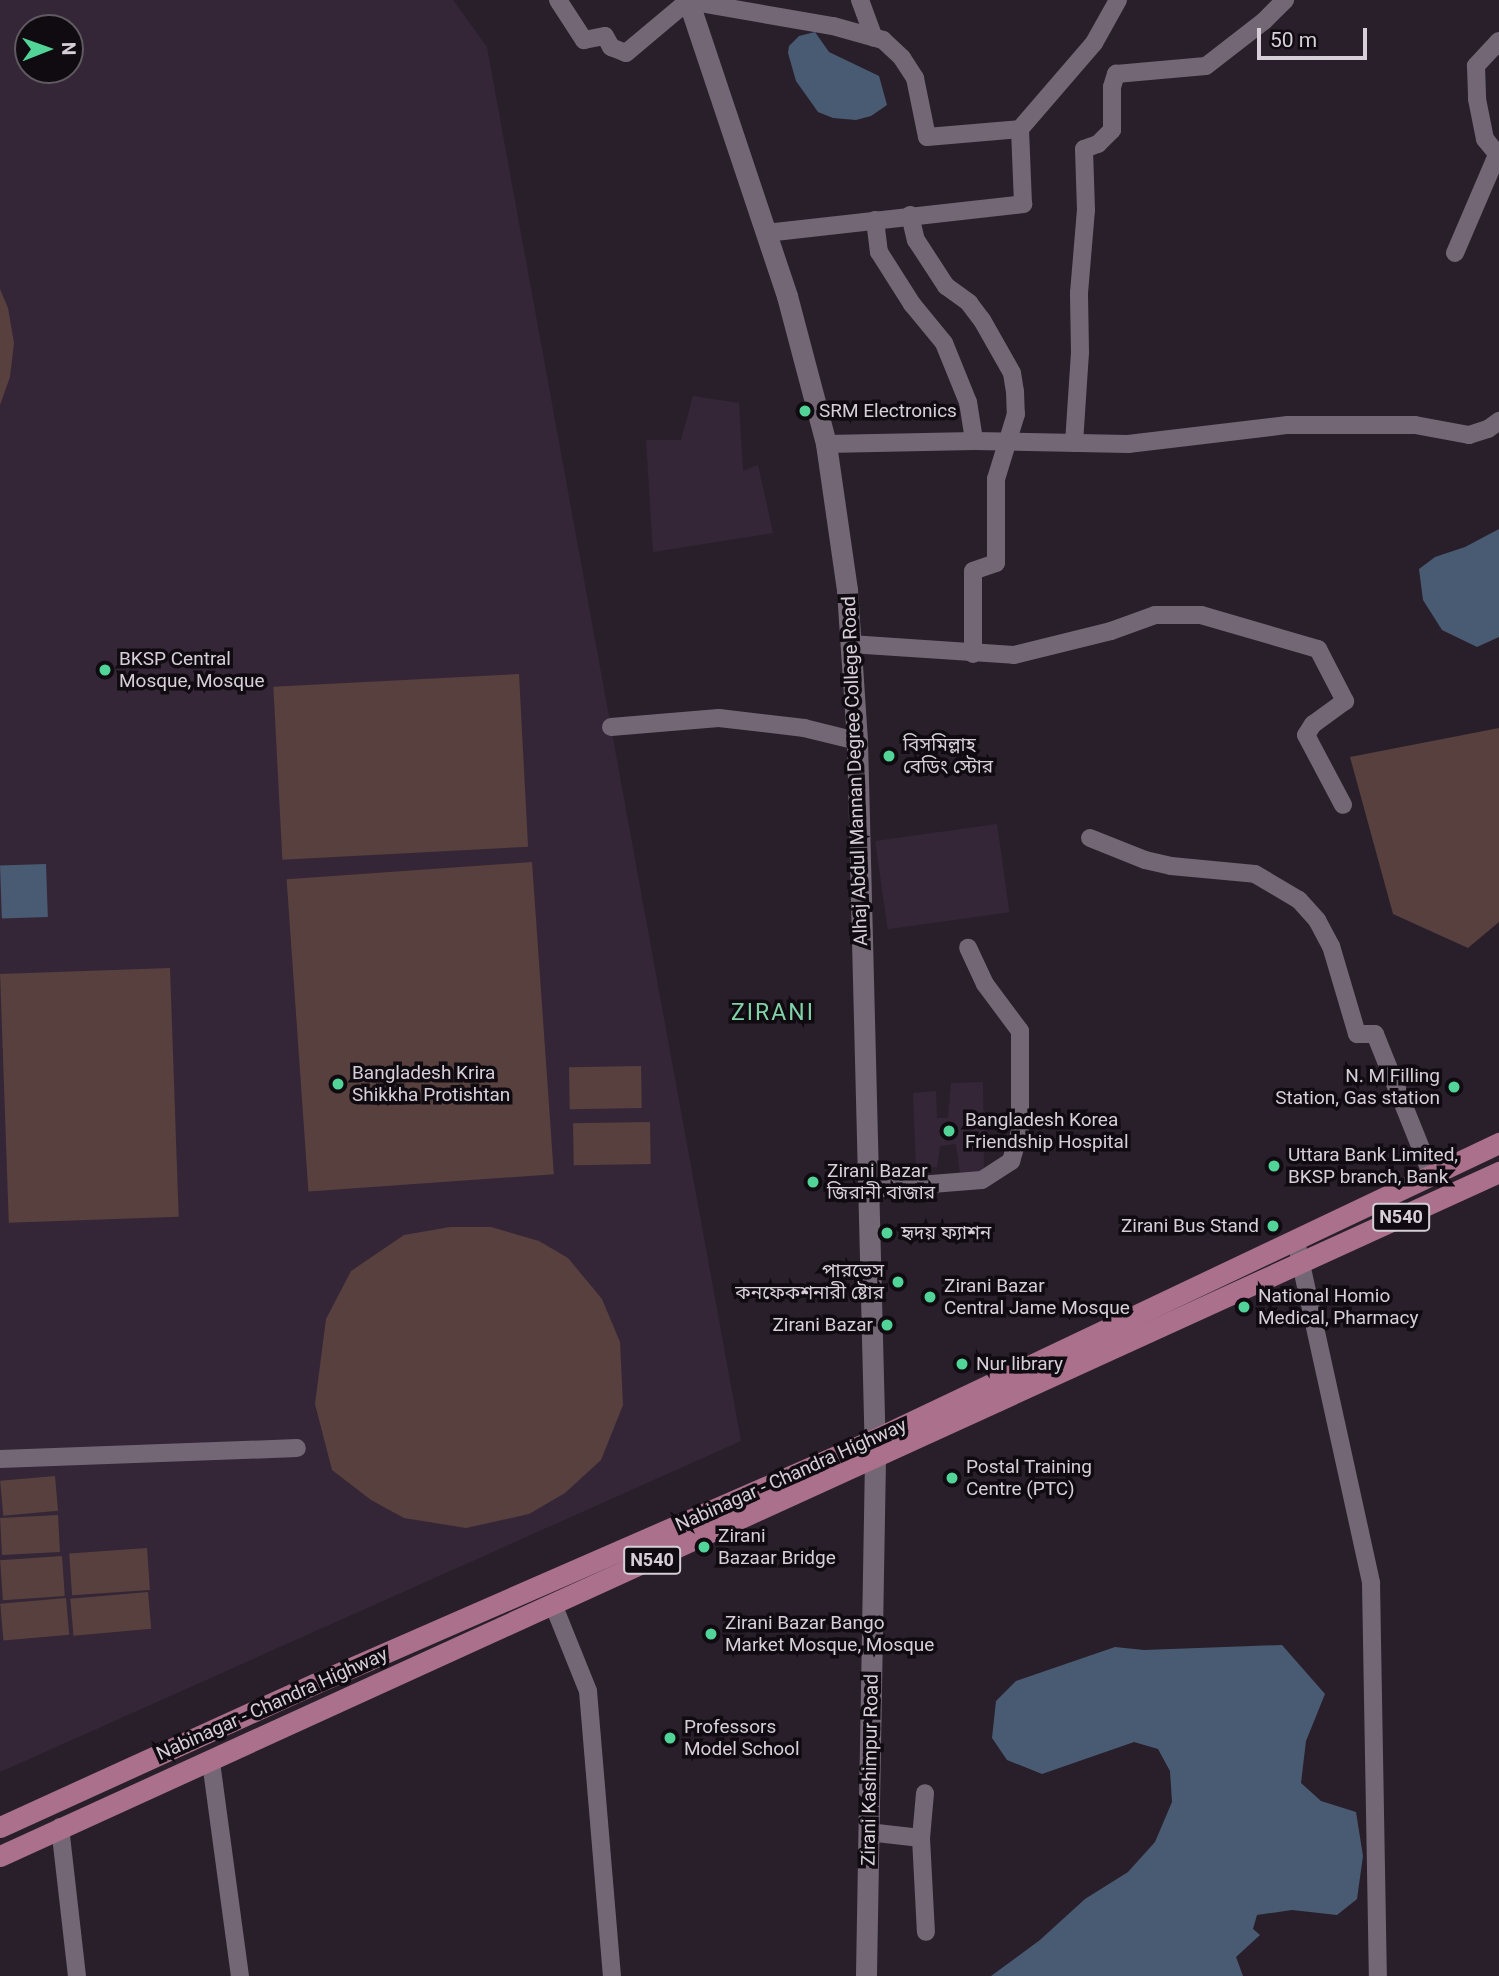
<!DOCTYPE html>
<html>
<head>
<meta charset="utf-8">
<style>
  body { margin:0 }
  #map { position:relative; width:1499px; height:1976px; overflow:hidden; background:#291f2b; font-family:Roboto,"Noto Sans Bengali",sans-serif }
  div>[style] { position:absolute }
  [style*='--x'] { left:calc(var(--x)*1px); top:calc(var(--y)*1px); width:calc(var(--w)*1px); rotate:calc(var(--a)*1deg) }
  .built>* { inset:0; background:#342637; transform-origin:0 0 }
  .green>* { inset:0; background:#57403e; transform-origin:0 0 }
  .water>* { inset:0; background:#495b72; transform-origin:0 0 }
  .minor>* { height:18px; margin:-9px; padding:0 9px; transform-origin:9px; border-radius:9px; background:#736776 }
  .tertiary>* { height:21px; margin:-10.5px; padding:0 10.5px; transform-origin:10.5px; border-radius:10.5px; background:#736776 }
  .trunk>* { height:21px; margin:-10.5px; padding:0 10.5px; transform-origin:10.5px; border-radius:10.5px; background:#aa708c }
  .dots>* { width:19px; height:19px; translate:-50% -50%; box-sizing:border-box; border:4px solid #0f0b10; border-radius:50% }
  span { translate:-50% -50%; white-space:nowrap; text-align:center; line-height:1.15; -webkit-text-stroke:7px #0f0b10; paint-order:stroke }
  .shield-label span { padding:2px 5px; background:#0f0b10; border:2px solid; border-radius:5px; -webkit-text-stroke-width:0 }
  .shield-label { font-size:18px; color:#d6cfd8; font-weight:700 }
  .poi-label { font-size:19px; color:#d6cfd8 }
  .left { translate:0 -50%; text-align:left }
  .right { translate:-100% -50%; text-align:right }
  .street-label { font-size:19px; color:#d6cfd8 }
  .quarter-label { font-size:23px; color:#82d2a8; letter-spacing:2px }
  .north { position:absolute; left:14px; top:14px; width:70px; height:70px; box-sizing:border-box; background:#0f0b10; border:2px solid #5f5960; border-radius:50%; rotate:89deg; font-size:19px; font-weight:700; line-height:28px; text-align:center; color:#d6cfd8 }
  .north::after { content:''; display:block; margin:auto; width:24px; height:32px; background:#52d397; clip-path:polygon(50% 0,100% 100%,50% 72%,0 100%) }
  .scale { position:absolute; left:1257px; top:28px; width:110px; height:32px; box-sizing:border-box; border:4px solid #d6cfd8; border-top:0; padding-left:9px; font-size:21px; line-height:24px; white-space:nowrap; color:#d6cfd8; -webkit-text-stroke:5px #0f0b10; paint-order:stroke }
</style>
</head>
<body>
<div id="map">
  <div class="built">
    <div style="clip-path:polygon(evenodd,0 0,453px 0,487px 47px,741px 1441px,0 1772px,0 0,28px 28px,70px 28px,70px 70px,28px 70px,28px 28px)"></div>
    <div style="clip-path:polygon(693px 396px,739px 403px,743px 471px,758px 465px,773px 533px,653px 552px,646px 440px,681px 440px)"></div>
    <div style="left:997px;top:824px;width:89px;height:123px;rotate:82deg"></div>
    <div style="clip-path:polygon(983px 1082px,984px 1173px,960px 1174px,956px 1144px,940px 1146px,937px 1167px,916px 1168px,913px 1093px,936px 1091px,937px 1118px,948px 1118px,951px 1083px)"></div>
  </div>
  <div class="green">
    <div style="clip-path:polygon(0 289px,8px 308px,14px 343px,10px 377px,0 405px)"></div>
    <div style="left:519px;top:674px;width:173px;height:246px;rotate:87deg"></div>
    <div style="clip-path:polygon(1499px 728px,1499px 922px,1468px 948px,1393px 914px,1350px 757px)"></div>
    <div style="left:532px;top:862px;width:313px;height:246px;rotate:86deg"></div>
    <div style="left:170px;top:968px;width:249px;height:170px;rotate:88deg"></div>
    <div style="left:641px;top:1066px;width:42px;height:72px;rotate:89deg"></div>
    <div style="left:650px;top:1122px;width:42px;height:77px;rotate:89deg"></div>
    <div style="clip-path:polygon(450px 1227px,491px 1227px,539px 1241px,568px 1258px,602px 1299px,620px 1342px,623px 1405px,601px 1460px,565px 1493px,529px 1514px,466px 1528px,404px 1518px,371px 1500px,332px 1470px,315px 1404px,326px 1319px,351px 1271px,404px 1235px)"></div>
    <div style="left:55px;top:1476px;width:35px;height:55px;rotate:85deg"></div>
    <div style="left:58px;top:1515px;width:37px;height:58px;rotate:87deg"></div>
    <div style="left:147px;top:1548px;width:42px;height:78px;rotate:86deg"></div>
    <div style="left:62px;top:1556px;width:40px;height:62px;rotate:86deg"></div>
    <div style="left:148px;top:1592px;width:37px;height:78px;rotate:85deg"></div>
    <div style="left:66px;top:1598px;width:37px;height:66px;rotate:85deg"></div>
  </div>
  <div class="water">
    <div style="clip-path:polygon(815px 32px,829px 52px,879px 76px,887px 105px,871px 116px,856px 120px,833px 118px,818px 112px,796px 81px,788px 53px,789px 46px,799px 36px)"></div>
    <div style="clip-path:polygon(1499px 529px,1499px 637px,1477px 647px,1442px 630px,1423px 600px,1419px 569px,1435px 557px,1465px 547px)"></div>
    <div style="left:46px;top:864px;width:53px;height:46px;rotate:88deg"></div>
    <div style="clip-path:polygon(1282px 1645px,1325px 1694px,1306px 1741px,1301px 1783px,1321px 1801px,1356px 1812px,1363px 1856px,1357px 1899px,1337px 1915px,1292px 1910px,1257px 1915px,1253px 1929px,1260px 1935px,1236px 1957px,1243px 1976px,991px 1976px,1040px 1940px,1085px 1899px,1128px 1872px,1155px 1842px,1172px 1802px,1170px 1771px,1158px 1749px,1134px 1742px,1042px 1774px,1007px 1760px,992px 1738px,996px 1701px,1016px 1681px,1115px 1647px,1144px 1650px)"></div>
  </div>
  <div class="minor">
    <div style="--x:558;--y:0;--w:48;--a:57"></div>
    <div style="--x:584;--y:40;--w:21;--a:-11"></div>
    <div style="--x:605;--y:36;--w:13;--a:61"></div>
    <div style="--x:611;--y:47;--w:16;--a:22"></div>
    <div style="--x:626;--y:53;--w:81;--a:-40"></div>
    <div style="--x:688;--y:1;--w:147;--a:9.8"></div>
    <div style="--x:833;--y:26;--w:52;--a:15.6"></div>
    <div style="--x:883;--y:40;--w:26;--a:43"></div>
    <div style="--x:902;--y:58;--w:24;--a:57"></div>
    <div style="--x:915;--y:78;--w:60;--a:78.5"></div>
    <div style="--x:927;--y:137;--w:93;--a:-4.9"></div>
    <div style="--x:1020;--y:129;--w:113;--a:-49.3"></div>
    <div style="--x:1094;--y:43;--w:49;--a:-60.8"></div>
    <div style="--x:860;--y:0;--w:40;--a:69.8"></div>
    <div style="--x:1499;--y:41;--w:34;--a:133"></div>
    <div style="--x:1476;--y:66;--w:33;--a:88"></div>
    <div style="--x:1477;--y:99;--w:41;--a:78.7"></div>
    <div style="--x:1485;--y:139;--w:22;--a:51"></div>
    <div style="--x:910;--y:215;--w:26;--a:77"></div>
    <div style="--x:916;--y:240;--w:55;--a:56.9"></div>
    <div style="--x:946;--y:286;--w:29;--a:36"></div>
    <div style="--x:969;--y:303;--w:21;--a:53"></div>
    <div style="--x:982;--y:320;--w:61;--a:60.5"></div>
    <div style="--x:1012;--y:373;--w:18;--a:81"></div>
    <div style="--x:1015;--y:391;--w:23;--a:88"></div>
    <div style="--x:1016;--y:414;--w:68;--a:107.1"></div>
    <div style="--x:996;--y:479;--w:84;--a:90"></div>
    <div style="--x:996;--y:563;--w:24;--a:161"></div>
    <div style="--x:973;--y:571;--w:83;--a:90"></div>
    <div style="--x:875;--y:220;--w:32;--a:83"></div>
    <div style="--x:879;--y:252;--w:62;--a:57.6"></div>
    <div style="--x:912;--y:304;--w:50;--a:50.6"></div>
    <div style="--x:944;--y:343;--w:64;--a:67.9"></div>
    <div style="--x:968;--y:402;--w:39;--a:81"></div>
    <div style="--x:766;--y:233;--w:259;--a:-6.4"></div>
    <div style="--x:1023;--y:204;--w:75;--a:-92.3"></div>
    <div style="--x:1455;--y:253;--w:107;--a:-66.8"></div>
    <div style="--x:1074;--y:443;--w:91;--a:-86.2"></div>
    <div style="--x:1080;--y:352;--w:59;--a:-91"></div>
    <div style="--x:1079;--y:293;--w:83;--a:-85.2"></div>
    <div style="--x:1086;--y:210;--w:61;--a:-91.9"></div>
    <div style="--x:1084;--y:149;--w:15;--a:-20"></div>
    <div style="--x:1098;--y:144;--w:20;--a:-45"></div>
    <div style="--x:1112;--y:130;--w:43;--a:-90"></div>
    <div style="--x:1112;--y:87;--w:14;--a:-73"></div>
    <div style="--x:1116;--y:74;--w:90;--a:-5.1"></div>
    <div style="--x:1206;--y:66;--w:73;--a:-37.8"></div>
    <div style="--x:1264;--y:21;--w:30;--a:-45"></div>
    <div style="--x:826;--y:444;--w:148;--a:-1.2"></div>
    <div style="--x:974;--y:441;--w:154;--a:1.1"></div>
    <div style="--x:1128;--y:444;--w:161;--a:-6.8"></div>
    <div style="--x:1288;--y:425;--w:127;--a:0"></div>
    <div style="--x:1415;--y:425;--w:55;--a:10.5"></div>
    <div style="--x:1469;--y:435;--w:20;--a:-18"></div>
    <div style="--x:1488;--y:429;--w:14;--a:-36"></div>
    <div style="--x:850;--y:644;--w:164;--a:3.8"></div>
    <div style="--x:1014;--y:655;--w:100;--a:-13.9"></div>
    <div style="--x:1111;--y:631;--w:47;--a:-20"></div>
    <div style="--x:1155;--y:615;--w:46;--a:0"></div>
    <div style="--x:1201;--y:615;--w:122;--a:16.2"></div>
    <div style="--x:1318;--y:649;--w:59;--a:62.6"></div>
    <div style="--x:1345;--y:701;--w:39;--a:144"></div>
    <div style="--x:1313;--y:724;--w:13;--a:122"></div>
    <div style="--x:1306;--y:735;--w:79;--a:62.1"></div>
    <div style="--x:611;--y:727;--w:108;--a:-4.8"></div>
    <div style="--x:719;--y:718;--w:86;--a:6.7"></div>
    <div style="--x:804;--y:728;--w:55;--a:13.8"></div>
    <div style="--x:1090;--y:838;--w:59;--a:21.8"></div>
    <div style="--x:1145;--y:860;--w:27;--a:13"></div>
    <div style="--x:1171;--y:866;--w:84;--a:5.4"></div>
    <div style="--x:1255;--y:874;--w:51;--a:30.6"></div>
    <div style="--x:1299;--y:900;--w:27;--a:48"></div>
    <div style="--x:1317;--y:920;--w:30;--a:62"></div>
    <div style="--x:1331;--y:946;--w:92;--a:73.5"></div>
    <div style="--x:1357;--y:1034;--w:18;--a:0"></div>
    <div style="--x:1375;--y:1034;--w:150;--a:68.1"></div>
    <div style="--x:869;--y:1189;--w:113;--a:-4.6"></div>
    <div style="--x:982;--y:1180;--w:35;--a:-33"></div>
    <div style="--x:1011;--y:1161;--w:31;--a:-73"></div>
    <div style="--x:1020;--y:1131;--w:100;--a:-90"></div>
    <div style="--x:1020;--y:1031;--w:59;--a:-126.7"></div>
    <div style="--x:985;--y:984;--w:40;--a:-115"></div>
    <div style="--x:1296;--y:1241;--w:350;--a:77.6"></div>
    <div style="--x:1371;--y:1583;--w:393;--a:89"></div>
    <div style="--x:0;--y:1459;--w:297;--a:-2.1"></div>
    <div style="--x:553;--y:1604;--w:94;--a:68.1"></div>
    <div style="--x:588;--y:1691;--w:286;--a:85.2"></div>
    <div style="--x:211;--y:1762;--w:216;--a:82.3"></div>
    <div style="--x:60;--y:1827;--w:150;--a:83.5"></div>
    <div style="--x:868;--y:1832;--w:53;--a:6.5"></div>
    <div style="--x:921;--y:1838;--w:94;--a:87"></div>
    <div style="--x:921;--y:1838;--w:45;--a:-84.9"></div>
  </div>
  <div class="tertiary">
    <div style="--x:688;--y:0;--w:312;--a:71.5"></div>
    <div style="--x:787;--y:296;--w:153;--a:75.2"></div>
    <div style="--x:826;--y:444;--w:148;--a:81.8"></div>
    <div style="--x:847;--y:590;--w:151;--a:86.2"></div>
    <div style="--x:857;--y:741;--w:718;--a:88.56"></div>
    <div style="--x:875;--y:1459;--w:517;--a:91"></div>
  </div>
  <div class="trunk">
    <div style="--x:0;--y:1827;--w:345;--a:-24.5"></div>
    <div style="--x:314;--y:1684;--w:612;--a:-23.59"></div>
    <div style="--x:875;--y:1439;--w:691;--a:-25.38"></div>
    <div style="--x:0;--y:1856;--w:1648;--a:-24.53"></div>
  </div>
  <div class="dots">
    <div style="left:805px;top:411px;background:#52d397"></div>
    <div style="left:105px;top:670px;background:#52d397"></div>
    <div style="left:889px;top:756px;background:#52d397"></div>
    <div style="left:338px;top:1084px;background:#52d397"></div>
    <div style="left:1454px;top:1087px;background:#52d397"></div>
    <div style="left:949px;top:1131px;background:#52d397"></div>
    <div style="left:1274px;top:1166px;background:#52d397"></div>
    <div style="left:813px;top:1182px;background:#52d397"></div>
    <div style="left:1273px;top:1226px;background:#52d397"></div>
    <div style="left:887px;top:1233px;background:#52d397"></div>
    <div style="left:898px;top:1282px;background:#52d397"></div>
    <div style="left:930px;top:1297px;background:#52d397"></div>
    <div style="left:1244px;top:1307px;background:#52d397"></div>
    <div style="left:887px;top:1325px;background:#52d397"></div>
    <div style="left:962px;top:1364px;background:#52d397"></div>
    <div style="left:952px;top:1478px;background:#52d397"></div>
    <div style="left:704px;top:1547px;background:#52d397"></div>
    <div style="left:711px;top:1634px;background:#52d397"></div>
    <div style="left:670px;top:1738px;background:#52d397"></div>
  </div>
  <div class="shield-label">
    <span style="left:1401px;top:1217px">N540</span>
    <span style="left:652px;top:1560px">N540</span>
  </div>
  <div class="poi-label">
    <span class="left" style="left:819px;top:411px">SRM Electronics</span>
    <span class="left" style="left:119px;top:670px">BKSP Central<br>Mosque, Mosque</span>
    <span class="left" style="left:903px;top:756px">বিসমিল্লাহ<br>বেডিং স্টোর</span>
    <span class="left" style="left:352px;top:1084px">Bangladesh Krira<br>Shikkha Protishtan</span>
    <span class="right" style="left:1440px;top:1087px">N. M Filling<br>Station, Gas station</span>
    <span class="left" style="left:965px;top:1131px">Bangladesh Korea<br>Friendship Hospital</span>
    <span class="left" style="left:1288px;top:1166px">Uttara Bank Limited,<br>BKSP branch, Bank</span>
    <span class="left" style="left:827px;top:1182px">Zirani Bazar<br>জিরানী বাজার</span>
    <span class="right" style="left:1259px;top:1226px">Zirani Bus Stand</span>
    <span class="left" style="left:901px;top:1233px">হৃদয় ফ্যাশন</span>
    <span class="right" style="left:884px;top:1282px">পারভেস<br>কনফেকশনারী ষ্টোর</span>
    <span class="left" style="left:944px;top:1297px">Zirani Bazar<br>Central Jame Mosque</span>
    <span class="left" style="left:1258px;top:1307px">National Homio<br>Medical, Pharmacy</span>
    <span class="right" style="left:873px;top:1325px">Zirani Bazar</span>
    <span class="left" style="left:976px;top:1364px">Nur library</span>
    <span class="left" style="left:966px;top:1478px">Postal Training<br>Centre (PTC)</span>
    <span class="left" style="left:718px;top:1547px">Zirani<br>Bazaar Bridge</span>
    <span class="left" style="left:725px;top:1634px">Zirani Bazar Bango<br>Market Mosque, Mosque</span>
    <span class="left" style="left:684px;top:1738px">Professors<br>Model School</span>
  </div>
  <div class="street-label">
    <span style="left:855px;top:771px;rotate:-92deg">Alhaj Abdul Mannan Degree College Road</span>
    <span style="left:791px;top:1475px;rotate:-24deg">Nabinagar - Chandra Highway</span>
    <span style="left:272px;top:1704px;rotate:-24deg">Nabinagar - Chandra Highway</span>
    <span style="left:870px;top:1770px;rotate:-89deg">Zirani Kashimpur Road</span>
  </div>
  <div class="quarter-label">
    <span style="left:773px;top:1013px">ZIRANI</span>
  </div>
  <div class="north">N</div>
  <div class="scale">50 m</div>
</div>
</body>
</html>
